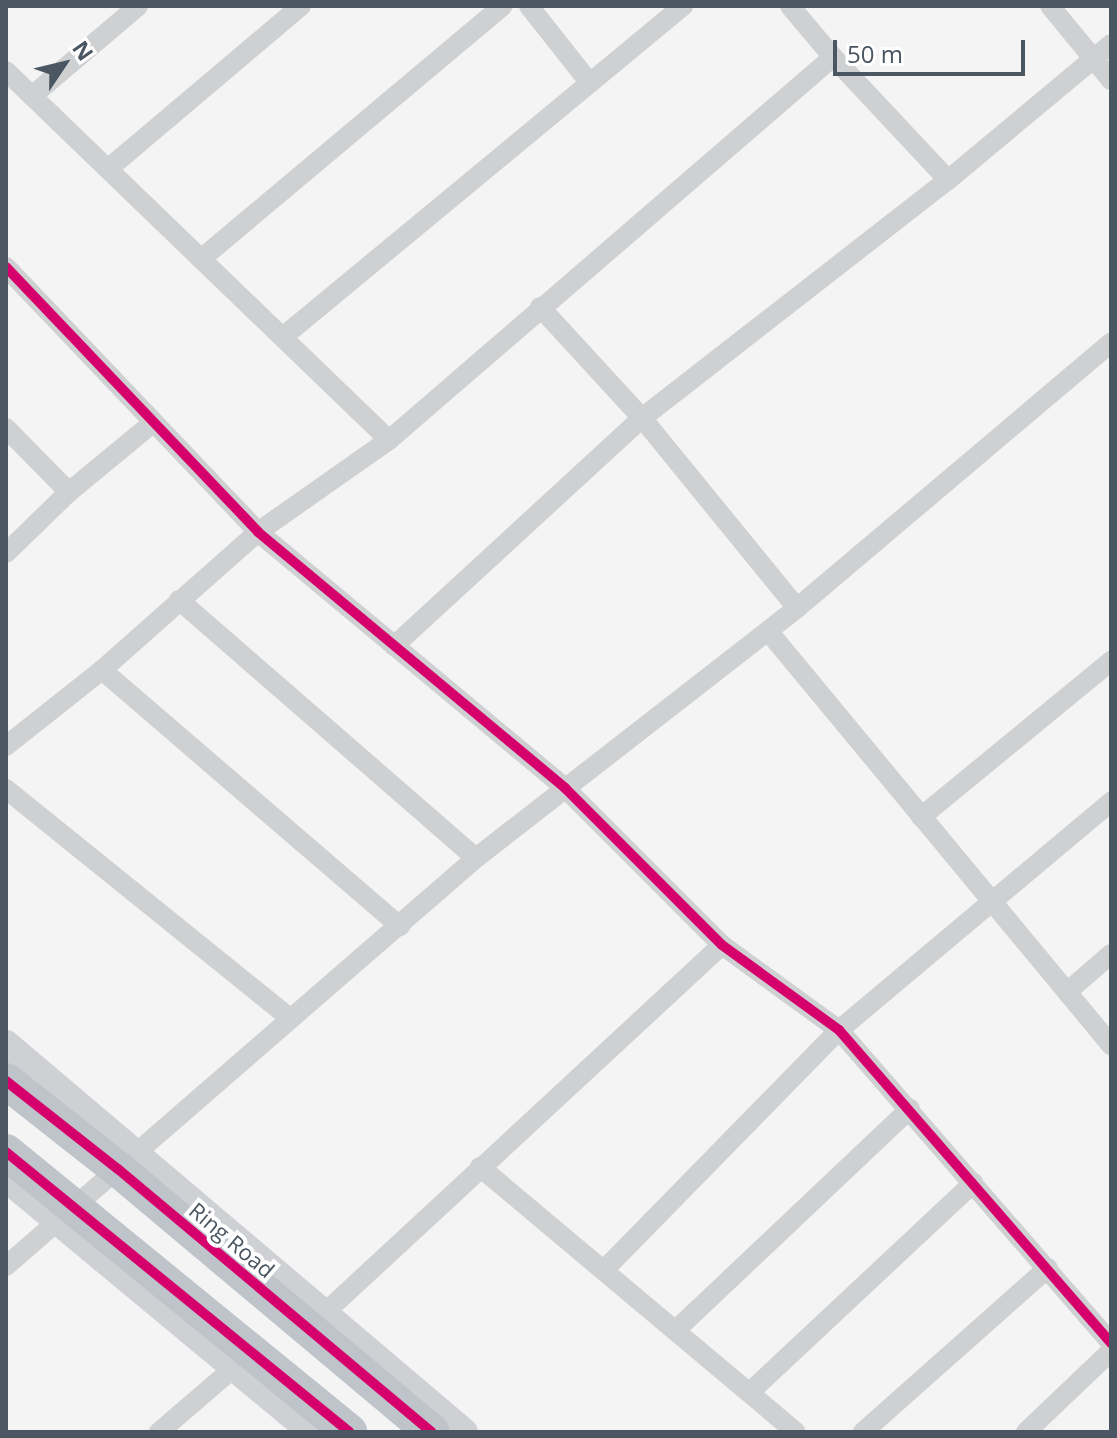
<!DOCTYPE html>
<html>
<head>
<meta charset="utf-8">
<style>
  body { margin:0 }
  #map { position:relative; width:1117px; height:1438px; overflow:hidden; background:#f4f4f4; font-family:"Open Sans",sans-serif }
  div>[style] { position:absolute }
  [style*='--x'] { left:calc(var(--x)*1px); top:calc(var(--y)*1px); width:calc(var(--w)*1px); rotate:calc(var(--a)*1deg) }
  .street>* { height:20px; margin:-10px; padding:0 10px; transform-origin:10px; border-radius:10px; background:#ced0d2 }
  .secondary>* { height:28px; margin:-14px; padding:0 14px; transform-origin:14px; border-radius:14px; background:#ced0d4 }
  .highway>* { height:36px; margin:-18px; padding:0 18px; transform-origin:18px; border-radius:18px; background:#bec4c9 }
  .cycleway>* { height:10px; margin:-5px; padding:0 5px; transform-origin:5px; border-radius:5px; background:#d6006c }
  span { translate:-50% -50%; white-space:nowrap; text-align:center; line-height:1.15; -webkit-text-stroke:8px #fff; paint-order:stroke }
  .street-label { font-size:22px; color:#4a5661 }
  .frame { position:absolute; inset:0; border:8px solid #4a5661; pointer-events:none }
  .north { position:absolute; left:24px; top:24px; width:80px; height:80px; -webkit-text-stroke:6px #fff; paint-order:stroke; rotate:55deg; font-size:22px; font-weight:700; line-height:32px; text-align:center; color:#4a5661 }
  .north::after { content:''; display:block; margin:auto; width:28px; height:36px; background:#4a5661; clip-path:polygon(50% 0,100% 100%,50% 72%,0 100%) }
  .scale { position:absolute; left:833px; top:40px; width:192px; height:36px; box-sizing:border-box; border:4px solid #4a5661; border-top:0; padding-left:10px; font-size:24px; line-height:28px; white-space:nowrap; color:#4a5661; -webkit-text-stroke:6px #fff; paint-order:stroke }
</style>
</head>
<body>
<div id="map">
  <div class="street">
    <div style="--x:529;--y:6;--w:97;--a:51.7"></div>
    <div style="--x:790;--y:6;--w:67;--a:49.9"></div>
    <div style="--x:833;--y:57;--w:168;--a:46.9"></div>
    <div style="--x:1050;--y:6;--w:96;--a:50.5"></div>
    <div style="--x:6;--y:71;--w:532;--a:43.93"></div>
    <div style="--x:32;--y:96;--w:139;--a:-40.3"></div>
    <div style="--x:108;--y:169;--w:253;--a:-40.2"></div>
    <div style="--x:201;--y:259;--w:394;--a:-40"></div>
    <div style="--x:6;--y:267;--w:366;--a:46.4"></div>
    <div style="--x:258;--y:532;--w:400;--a:39.8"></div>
    <div style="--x:565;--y:788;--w:222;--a:45"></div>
    <div style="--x:722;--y:945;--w:145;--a:36"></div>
    <div style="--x:839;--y:1030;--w:415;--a:49"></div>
    <div style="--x:540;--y:307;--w:151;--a:47.4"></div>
    <div style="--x:642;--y:418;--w:245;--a:50.8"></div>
    <div style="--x:284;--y:336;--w:518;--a:-39.59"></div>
    <div style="--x:6;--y:428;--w:90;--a:45.5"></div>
    <div style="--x:6;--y:553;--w:88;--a:-44.1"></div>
    <div style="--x:69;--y:492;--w:110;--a:-39.5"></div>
    <div style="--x:179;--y:600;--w:393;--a:41"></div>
    <div style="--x:768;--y:631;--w:538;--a:50.36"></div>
    <div style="--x:394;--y:646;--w:337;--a:-42.6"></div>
    <div style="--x:642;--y:418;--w:388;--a:-37.9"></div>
    <div style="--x:948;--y:180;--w:212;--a:-39.8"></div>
    <div style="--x:102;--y:670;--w:393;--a:40.7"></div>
    <div style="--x:6;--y:746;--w:122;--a:-38.4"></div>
    <div style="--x:102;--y:670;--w:208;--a:-41.5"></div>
    <div style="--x:258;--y:532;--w:160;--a:-35.1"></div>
    <div style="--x:389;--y:440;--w:586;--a:-40.78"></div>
    <div style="--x:6;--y:789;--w:363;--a:38.9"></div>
    <div style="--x:921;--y:817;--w:246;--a:-39.4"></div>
    <div style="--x:1067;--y:992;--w:58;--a:-40.8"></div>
    <div style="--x:480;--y:1167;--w:412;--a:40"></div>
    <div style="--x:6;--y:1266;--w:622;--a:-40.96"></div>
    <div style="--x:476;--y:858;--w:407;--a:-37.9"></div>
    <div style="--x:797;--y:608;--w:411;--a:-40.2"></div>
    <div style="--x:605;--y:1269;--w:334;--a:-45.6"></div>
    <div style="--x:839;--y:1030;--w:355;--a:-40"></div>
    <div style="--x:317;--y:1320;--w:552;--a:-42.8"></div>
    <div style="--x:676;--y:1330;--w:322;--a:-43.4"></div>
    <div style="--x:750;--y:1392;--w:306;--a:-43.1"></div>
    <div style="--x:159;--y:1432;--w:111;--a:-40.6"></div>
    <div style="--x:863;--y:1432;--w:247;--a:-41.6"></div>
    <div style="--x:1026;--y:1432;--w:117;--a:-43.6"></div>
  </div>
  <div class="secondary">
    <div style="--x:6;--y:1044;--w:600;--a:40.27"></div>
    <div style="--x:6;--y:1178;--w:398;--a:39.7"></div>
  </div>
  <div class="highway">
    <div style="--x:6;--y:1081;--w:142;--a:38.2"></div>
    <div style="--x:118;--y:1169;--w:409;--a:40"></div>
    <div style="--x:6;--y:1152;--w:443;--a:39.2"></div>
  </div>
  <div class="cycleway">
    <div style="--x:6;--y:267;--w:366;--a:46.4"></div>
    <div style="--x:258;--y:532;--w:400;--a:39.8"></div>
    <div style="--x:565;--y:788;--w:222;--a:45"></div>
    <div style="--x:722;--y:945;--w:145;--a:36"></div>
    <div style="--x:839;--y:1030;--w:415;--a:49"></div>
    <div style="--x:6;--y:1081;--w:142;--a:38.2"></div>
    <div style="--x:118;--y:1169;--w:409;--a:40"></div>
    <div style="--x:6;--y:1152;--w:443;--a:39.2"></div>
  </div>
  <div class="street-label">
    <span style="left:232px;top:1240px;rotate:40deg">Ring Road</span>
  </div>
  <div class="frame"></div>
  <div class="north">N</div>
  <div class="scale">50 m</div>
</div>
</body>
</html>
